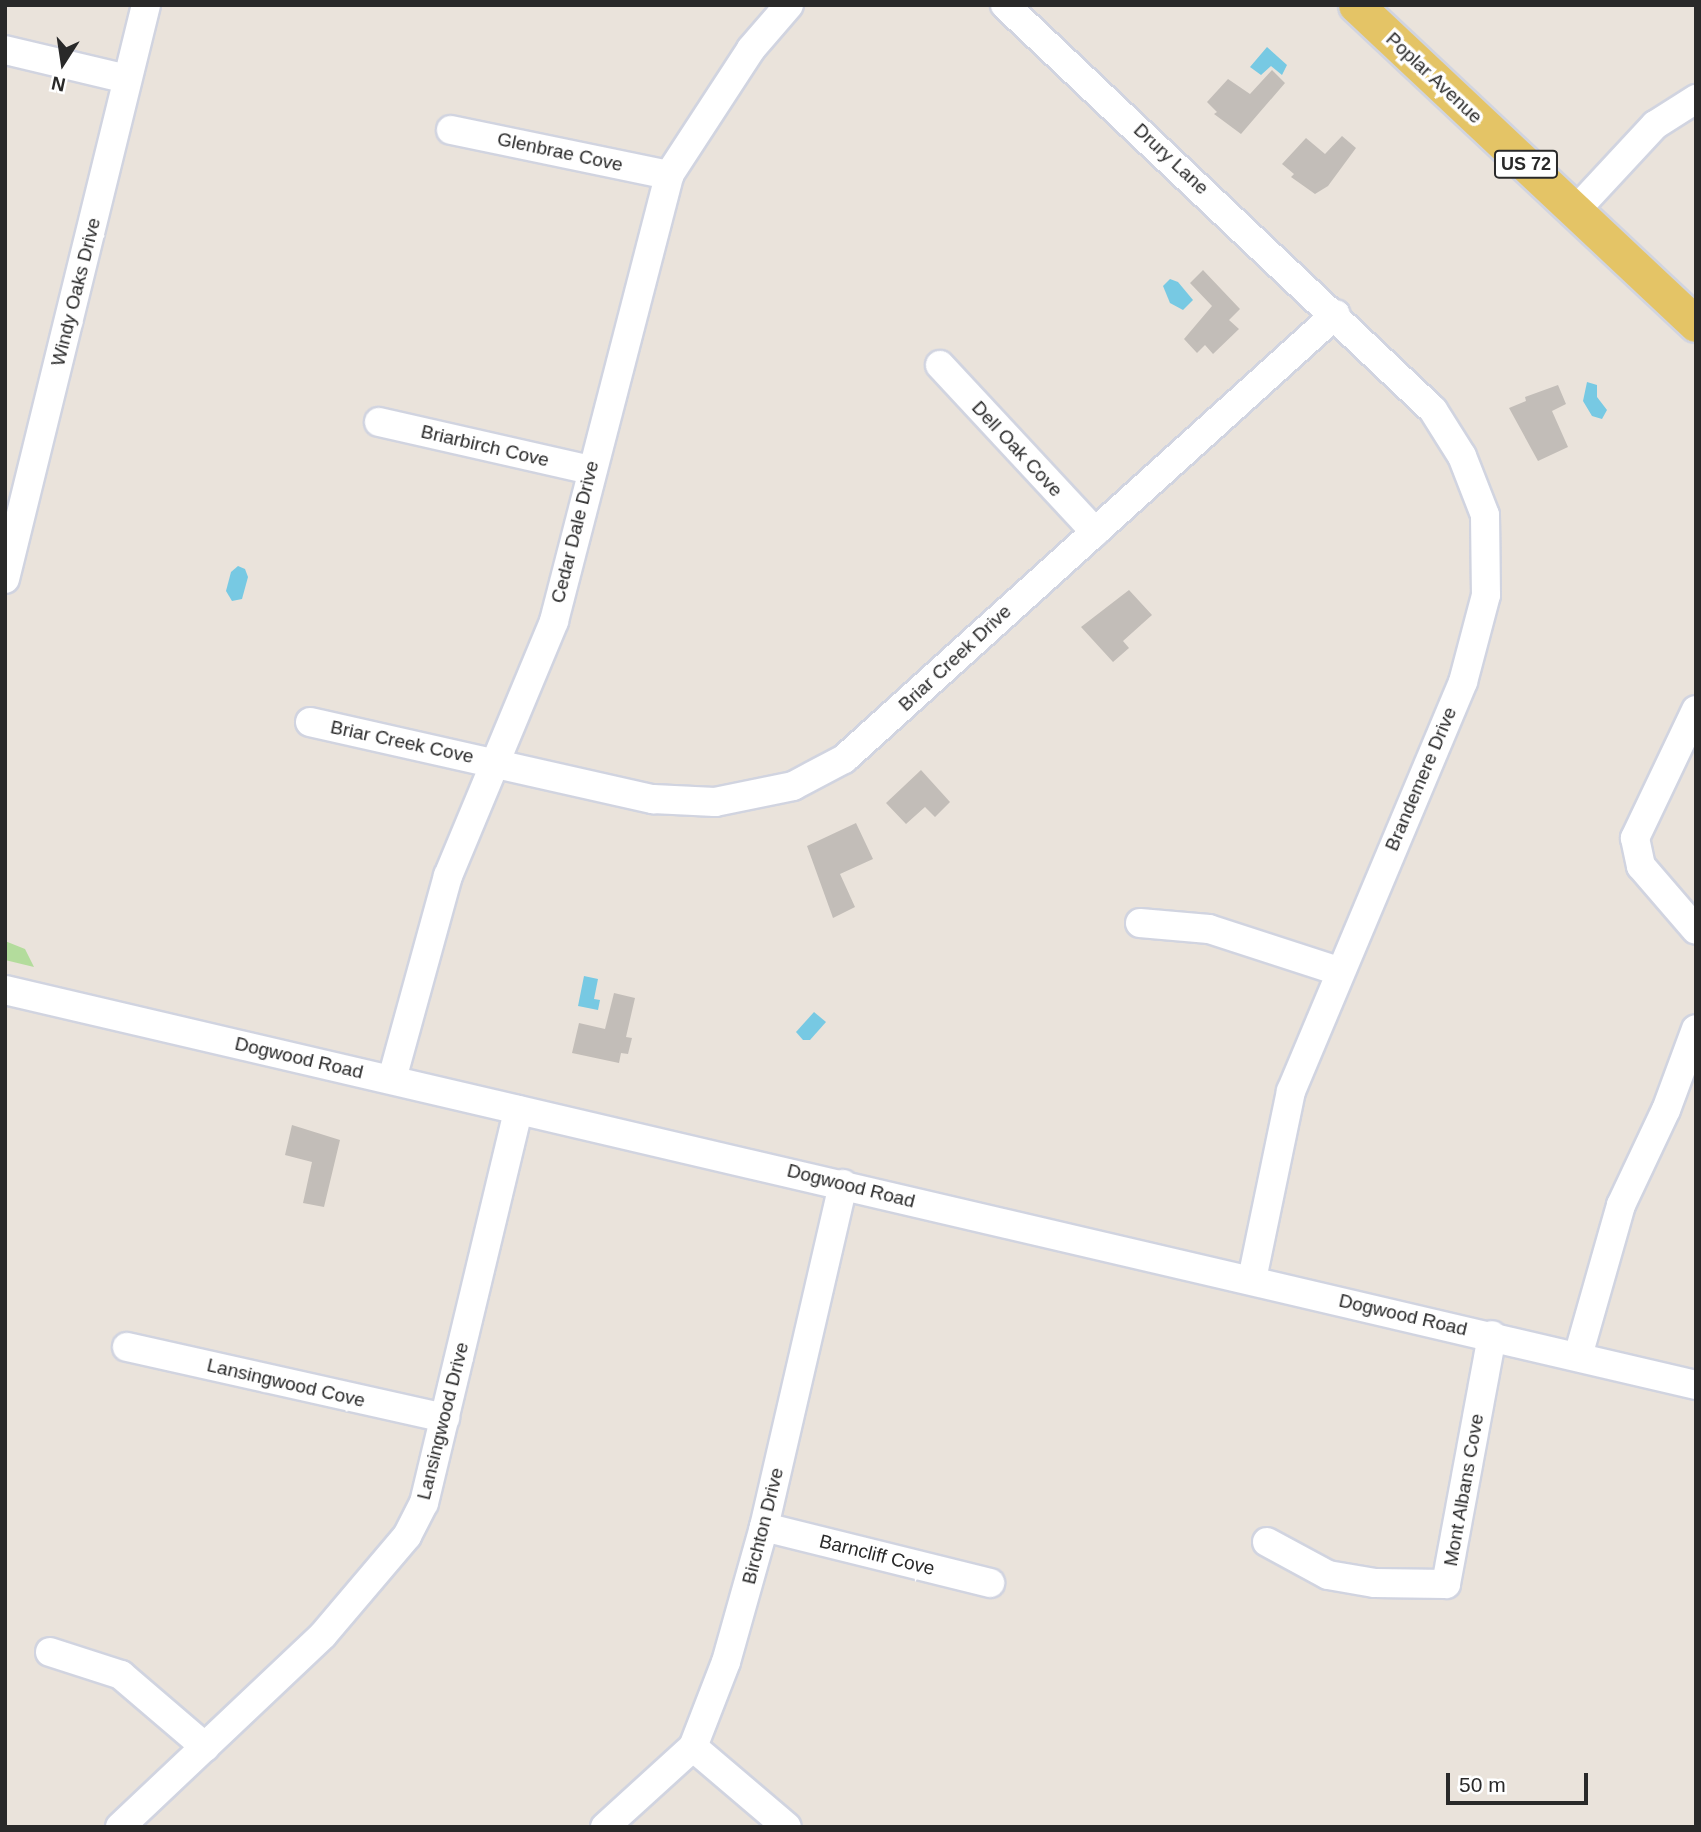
<!DOCTYPE html>
<html>
<head>
<meta charset="utf-8">
<style>
  body { margin:0 }
  #map { position:relative; width:1701px; height:1832px; overflow:hidden; background:#eae3db; font-family:Arial,sans-serif }
  div>[style] { position:absolute }
  [style*='--x'] { left:calc(var(--x)*1px); top:calc(var(--y)*1px); width:calc(var(--w)*1px); rotate:calc(var(--a)*1deg) }
  .green>* { inset:0; background:#b3dc9c }
  .water>* { inset:0; background:#77c9e3 }
  .building>* { inset:0; background:#c2bdb8 }
  .roads { filter:drop-shadow(2px 0 #d1d4e0) drop-shadow(-2px 0 #d1d4e0) drop-shadow(0 2px #d1d4e0) drop-shadow(0 -2px #d1d4e0) }
  .minor>* { height:28px; margin:-14px; padding:0 14px; transform-origin:14px; border-radius:14px; background:#fff }
  .major>* { height:35px; margin:-17.5px; padding:0 17.5px; transform-origin:17.5px; border-radius:17.5px; background:#e4c466 }
  span { translate:-50% -50%; white-space:nowrap; text-align:center; line-height:1.15; -webkit-text-stroke:7px #fff; paint-order:stroke }
  .shield-label span { padding:2px 5px; background:#fff; border:2px solid; border-radius:5px; -webkit-text-stroke-width:0 }
  .shield-label { font-size:18px; color:#292929; font-weight:700 }
  .street-label { font-size:19px; color:#292929 }
  .frame { position:absolute; inset:0; border:7px solid #292929; pointer-events:none }
  .north { position:absolute; left:28px; top:28px; width:70px; height:70px; -webkit-text-stroke:5px #fff; paint-order:stroke; rotate:192deg; font-size:19px; font-weight:700; line-height:28px; text-align:center; color:#292929 }
  .north::after { content:''; display:block; margin:auto; width:24px; height:32px; background:#292929; clip-path:polygon(50% 0,100% 100%,50% 72%,0 100%) }
  .scale { position:absolute; left:1446px; top:1773px; width:142px; height:32px; box-sizing:border-box; border:4px solid #292929; border-top:0; padding-left:9px; font-size:21px; line-height:24px; white-space:nowrap; color:#292929; -webkit-text-stroke:5px #fff; paint-order:stroke }
</style>
</head>
<body>
<div id="map">
  <div class="green">
    <div style="clip-path:polygon(5px 941px,25px 949px,34px 967px,5px 960px)"></div>
  </div>
  <div class="water">
    <div style="clip-path:polygon(1267px 47px,1287px 65px,1282px 75px,1271px 66px,1261px 75px,1250px 67px)"></div>
    <div style="clip-path:polygon(1170px 279px,1178px 282px,1193px 300px,1183px 310px,1170px 303px,1163px 286px)"></div>
    <div style="clip-path:polygon(1587px 382px,1597px 385px,1597px 397px,1607px 410px,1602px 419px,1592px 416px,1583px 401px)"></div>
    <div style="clip-path:polygon(238px 566px,245px 569px,248px 577px,242px 599px,232px 601px,226px 591px,231px 572px)"></div>
    <div style="clip-path:polygon(584px 976px,598px 979px,594px 999px,600px 1000px,598px 1010px,578px 1006px)"></div>
    <div style="clip-path:polygon(814px 1012px,826px 1022px,810px 1040px,803px 1040px,796px 1032px)"></div>
  </div>
  <div class="building">
    <div style="clip-path:polygon(1272px 70px,1285px 83px,1241px 134px,1214px 114px,1217px 112px,1207px 102px,1228px 79px,1250px 94px)"></div>
    <div style="clip-path:polygon(1342px 136px,1356px 148px,1328px 186px,1315px 194px,1291px 177px,1294px 174px,1282px 164px,1306px 138px,1325px 154px)"></div>
    <div style="clip-path:polygon(1203px 270px,1240px 309px,1229px 320px,1239px 329px,1213px 354px,1205px 345px,1197px 353px,1184px 339px,1212px 306px,1190px 283px)"></div>
    <div style="clip-path:polygon(1558px 385px,1566px 404px,1552px 411px,1568px 447px,1538px 461px,1509px 408px,1526px 401px,1525px 397px)"></div>
    <div style="clip-path:polygon(1129px 590px,1152px 615px,1123px 641px,1129px 648px,1113px 662px,1081px 627px)"></div>
    <div style="clip-path:polygon(921px 770px,950px 802px,935px 817px,925px 807px,906px 824px,886px 803px)"></div>
    <div style="clip-path:polygon(856px 823px,873px 859px,840px 874px,855px 907px,833px 918px,807px 846px)"></div>
    <div style="clip-path:polygon(614px 993px,635px 998px,626px 1037px,632px 1038px,628px 1054px,621px 1053px,619px 1063px,572px 1053px,579px 1023px,605px 1029px)"></div>
    <div style="clip-path:polygon(292px 1125px,340px 1140px,324px 1207px,303px 1203px,312px 1162px,285px 1155px)"></div>
  </div>
  <div class="roads">
    <div class="minor">
      <div style="--x:1005;--y:5;--w:589;--a:43.42"></div>
      <div style="--x:1433;--y:410;--w:54;--a:57.8"></div>
      <div style="--x:1462;--y:456;--w:63;--a:68.7"></div>
      <div style="--x:1485;--y:515;--w:80;--a:89.3"></div>
      <div style="--x:1486;--y:595;--w:90;--a:104.8"></div>
      <div style="--x:1463;--y:682;--w:444;--a:112.8"></div>
      <div style="--x:1291;--y:1091;--w:193;--a:101.7"></div>
      <div style="--x:5;--y:50;--w:125;--a:13.4"></div>
      <div style="--x:451;--y:130;--w:223;--a:11.7"></div>
      <div style="--x:1576;--y:210;--w:116;--a:-47.1"></div>
      <div style="--x:1655;--y:125;--w:49;--a:-32.4"></div>
      <div style="--x:940;--y:365;--w:228;--a:47.1"></div>
      <div style="--x:379;--y:422;--w:216;--a:12.8"></div>
      <div style="--x:5;--y:579;--w:591;--a:-76.2"></div>
      <div style="--x:1696;--y:710;--w:142;--a:115.5"></div>
      <div style="--x:1635;--y:838;--w:29;--a:78"></div>
      <div style="--x:1641;--y:866;--w:84;--a:49.3"></div>
      <div style="--x:310;--y:722;--w:352;--a:12.7"></div>
      <div style="--x:653;--y:799;--w:62;--a:2.8"></div>
      <div style="--x:715;--y:802;--w:80;--a:-11.6"></div>
      <div style="--x:793;--y:786;--w:58;--a:-27.9"></div>
      <div style="--x:844;--y:759;--w:663;--a:-42.13"></div>
      <div style="--x:1140;--y:923;--w:69;--a:5"></div>
      <div style="--x:1209;--y:929;--w:136;--a:18"></div>
      <div style="--x:5;--y:990;--w:1737;--a:13.15"></div>
      <div style="--x:392;--y:1079;--w:211;--a:-74.6"></div>
      <div style="--x:448;--y:876;--w:276;--a:-67.4"></div>
      <div style="--x:554;--y:621;--w:461;--a:-75.5"></div>
      <div style="--x:669;--y:175;--w:150;--a:-56.9"></div>
      <div style="--x:751;--y:49;--w:58;--a:-49.2"></div>
      <div style="--x:127;--y:1347;--w:326;--a:12.6"></div>
      <div style="--x:1578;--y:1356;--w:157;--a:-74.1"></div>
      <div style="--x:1621;--y:1205;--w:105;--a:-64.7"></div>
      <div style="--x:1666;--y:1110;--w:86;--a:-69.7"></div>
      <div style="--x:764;--y:1527;--w:233;--a:13.9"></div>
      <div style="--x:1267;--y:1542;--w:69;--a:28.4"></div>
      <div style="--x:1328;--y:1575;--w:48;--a:9.7"></div>
      <div style="--x:1375;--y:1583;--w:71;--a:0.8"></div>
      <div style="--x:1446;--y:1584;--w:253;--a:-79.5"></div>
      <div style="--x:50;--y:1652;--w:75;--a:17.9"></div>
      <div style="--x:121;--y:1675;--w:111;--a:40.6"></div>
      <div style="--x:693;--y:1747;--w:123;--a:40.4"></div>
      <div style="--x:120;--y:1827;--w:279;--a:-43.4"></div>
      <div style="--x:323;--y:1635;--w:130;--a:-49.7"></div>
      <div style="--x:407;--y:1536;--w:37;--a:-63"></div>
      <div style="--x:424;--y:1503;--w:404;--a:-76.5"></div>
      <div style="--x:605;--y:1827;--w:119;--a:-42.3"></div>
      <div style="--x:693;--y:1747;--w:91;--a:-68.8"></div>
      <div style="--x:726;--y:1662;--w:140;--a:-74.3"></div>
      <div style="--x:764;--y:1527;--w:352;--a:-77"></div>
    </div>
    <div class="major">
      <div style="--x:1356;--y:5;--w:466;--a:43.2"></div>
    </div>
  </div>
  <div class="shield-label">
    <span style="left:1526px;top:164px">US 72</span>
  </div>
  <div class="street-label">
    <span style="left:1434px;top:78px;rotate:43deg">Poplar Avenue</span>
    <span style="left:560px;top:152px;rotate:12deg">Glenbrae Cove</span>
    <span style="left:1171px;top:159px;rotate:43deg">Drury Lane</span>
    <span style="left:76px;top:292px;rotate:-76deg">Windy Oaks Drive</span>
    <span style="left:485px;top:446px;rotate:13deg">Briarbirch Cove</span>
    <span style="left:1017px;top:449px;rotate:47deg">Dell Oak Cove</span>
    <span style="left:575px;top:532px;rotate:-76deg">Cedar Dale Drive</span>
    <span style="left:955px;top:658px;rotate:-43deg">Briar Creek Drive</span>
    <span style="left:402px;top:742px;rotate:12deg">Briar Creek Cove</span>
    <span style="left:1421px;top:779px;rotate:-67deg">Brandemere Drive</span>
    <span style="left:299px;top:1058px;rotate:13deg">Dogwood Road</span>
    <span style="left:851px;top:1186px;rotate:14deg">Dogwood Road</span>
    <span style="left:1403px;top:1315px;rotate:13deg">Dogwood Road</span>
    <span style="left:286px;top:1383px;rotate:13deg">Lansingwood Cove</span>
    <span style="left:443px;top:1421px;rotate:-76deg">Lansingwood Drive</span>
    <span style="left:1464px;top:1490px;rotate:-80deg">Mont Albans Cove</span>
    <span style="left:763px;top:1526px;rotate:-76deg">Birchton Drive</span>
    <span style="left:877px;top:1555px;rotate:14deg">Barncliff Cove</span>
  </div>
  <div class="frame"></div>
  <div class="north">N</div>
  <div class="scale">50 m</div>
</div>
</body>
</html>
